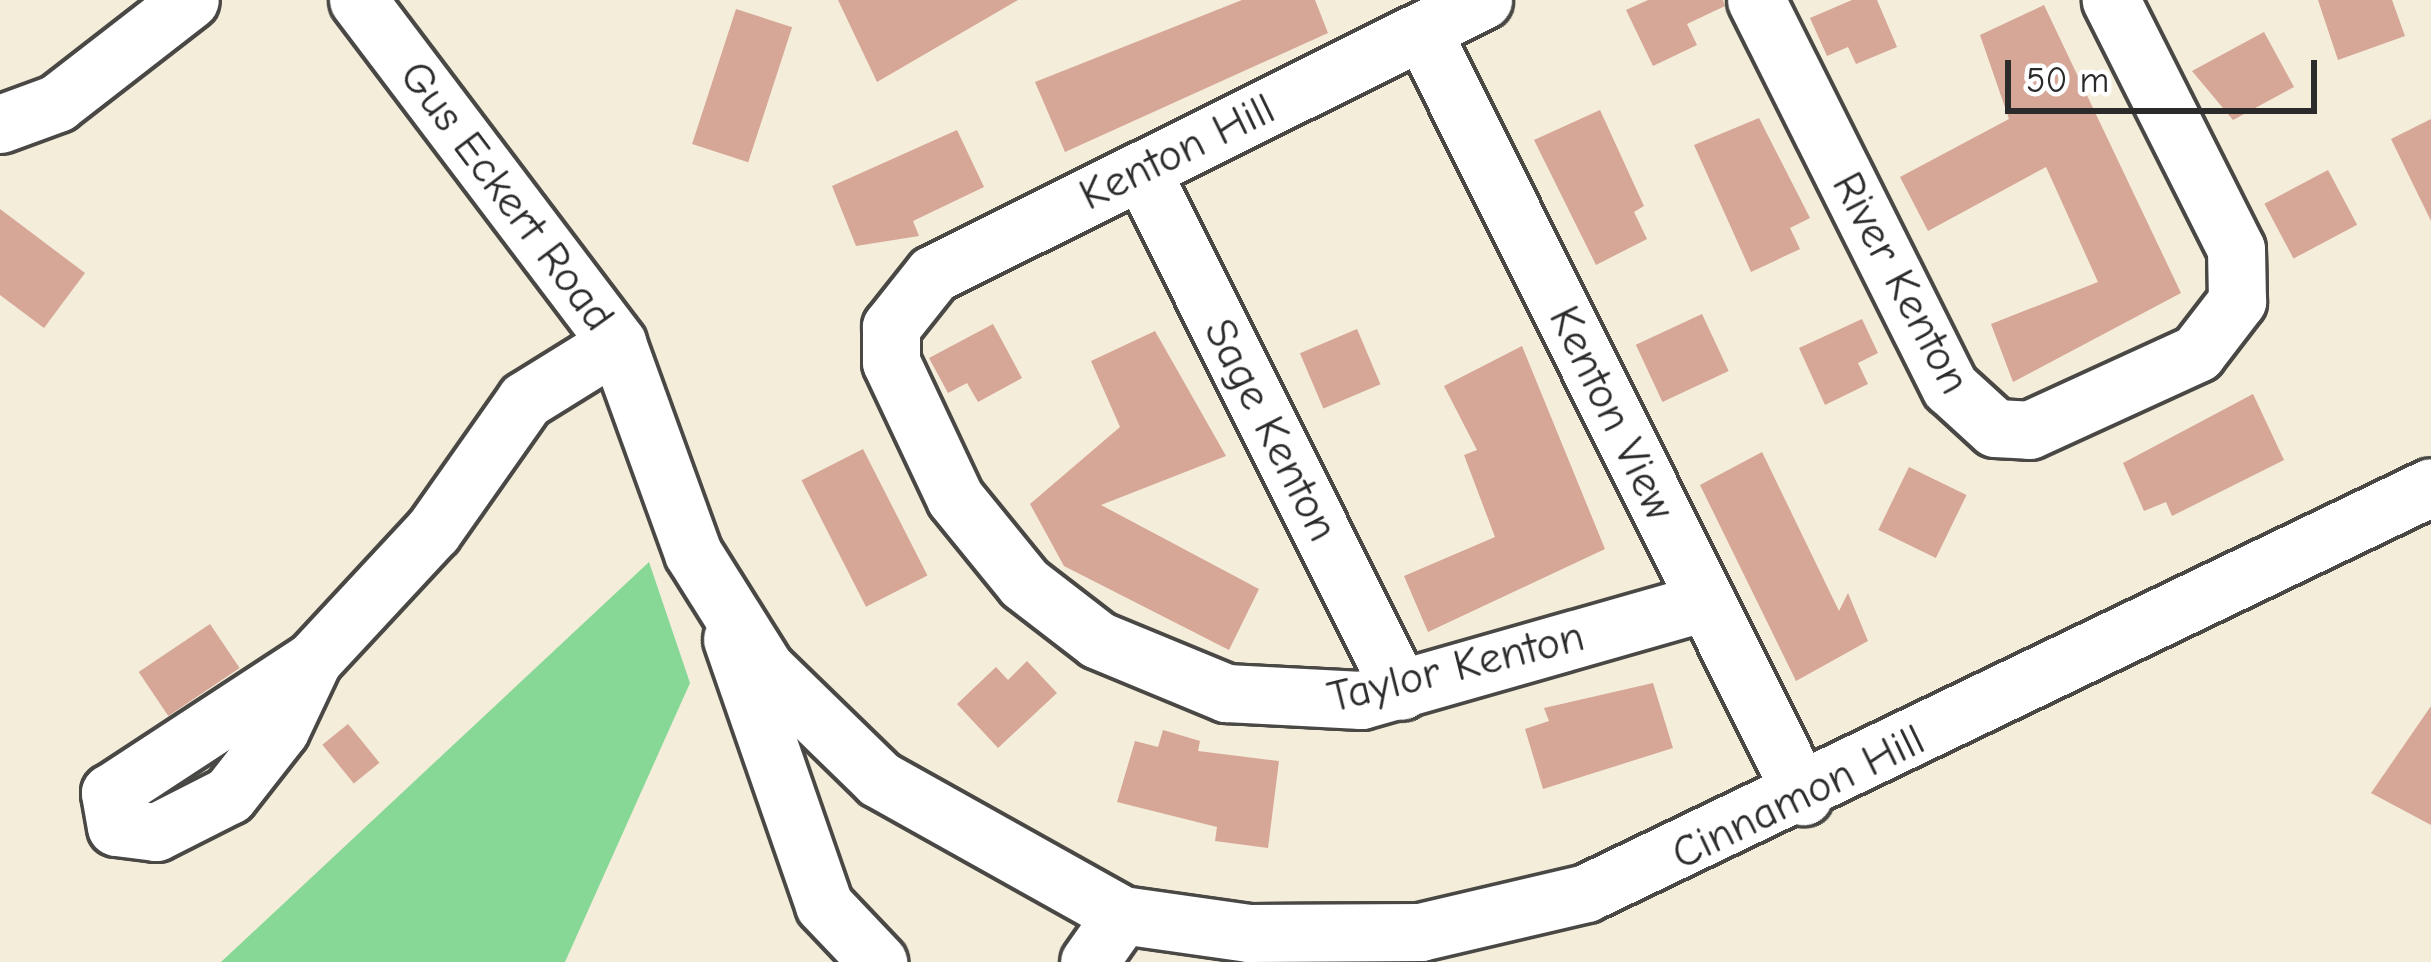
<!DOCTYPE html>
<html>
<head>
<meta charset="utf-8">
<style>
  body { margin:0 }
  #map { position:relative; width:2431px; height:962px; overflow:hidden; background:#f4edda; font-family:"Comic Neue",sans-serif }
  div>[style] { position:absolute }
  [style*='--x'] { left:calc(var(--x)*1px); top:calc(var(--y)*1px); width:calc(var(--w)*1px); rotate:calc(var(--a)*1deg) }
  .green>* { inset:0; background:#87d797 }
  .building>* { inset:0; background:#d6a697; transform-origin:0 0 }
  .roads { filter:drop-shadow(3px 0 #494845) drop-shadow(-3px 0 #494845) drop-shadow(0 3px #494845) drop-shadow(0 -3px #494845) }
  .minor>* { height:57px; margin:-28.5px; padding:0 28.5px; transform-origin:28.5px; border-radius:28.5px; background:#fff }
  span { translate:-50% -50%; white-space:nowrap; text-align:center; line-height:1.15; -webkit-text-stroke:12px #fff; paint-order:stroke }
  .street-label { font-size:45px; color:#2b2b2b }
  .scale { position:absolute; left:2005px; top:60px; width:312px; height:54px; box-sizing:border-box; border:6px solid #2b2b2b; border-top:0; padding-left:15px; font-size:36px; line-height:42px; white-space:nowrap; color:#2b2b2b; -webkit-text-stroke:9px #fff; paint-order:stroke }
</style>
</head>
<body>
<div id="map">
  <div class="green">
    <div style="clip-path:polygon(649px 562px,690px 683px,565px 962px,221px 962px)"></div>
  </div>
  <div class="building">
    <div style="clip-path:polygon(838px 0,1018px 0,877px 82px)"></div>
    <div style="clip-path:polygon(1242px 0,1315px 0,1328px 33px,1065px 152px,1035px 82px)"></div>
    <div style="clip-path:polygon(1648px 0,1723px 0,1725px 6px,1687px 24px,1697px 45px,1653px 66px,1626px 10px)"></div>
    <div style="clip-path:polygon(1852px 0,1877px 0,1897px 47px,1856px 64px,1848px 47px,1827px 56px,1810px 18px)"></div>
    <div style="clip-path:polygon(2318px 0,2392px 0,2405px 36px,2338px 60px)"></div>
    <div style="clip-path:polygon(2044px 5px,2181px 293px,2013px 382px,1991px 324px,2098px 282px,2046px 167px,1928px 231px,1900px 177px,2009px 119px,1980px 35px)"></div>
    <div style="left:736px;top:9px;width:59px;height:142px;rotate:18deg"></div>
    <div style="clip-path:polygon(2264px 32px,2294px 87px,2233px 120px,2192px 71px)"></div>
    <div style="clip-path:polygon(1600px 110px,1644px 206px,1634px 212px,1647px 239px,1596px 265px,1534px 140px)"></div>
    <div style="clip-path:polygon(1759px 118px,1810px 218px,1790px 228px,1800px 249px,1751px 272px,1694px 145px)"></div>
    <div style="clip-path:polygon(2431px 119px,2431px 221px,2391px 139px)"></div>
    <div style="clip-path:polygon(957px 130px,984px 187px,913px 221px,919px 236px,856px 246px,832px 186px)"></div>
    <div style="left:2328px;top:170px;width:62px;height:72px;rotate:62deg"></div>
    <div style="clip-path:polygon(0 209px,85px 273px,44px 328px,0 295px)"></div>
    <div style="left:1702px;top:314px;width:63px;height:73px;rotate:65deg"></div>
    <div style="clip-path:polygon(1862px 319px,1878px 353px,1858px 363px,1868px 384px,1825px 405px,1799px 348px)"></div>
    <div style="clip-path:polygon(993px 324px,1022px 378px,978px 402px,967px 383px,948px 393px,929px 358px)"></div>
    <div style="left:1357px;top:329px;width:60px;height:62px;rotate:67deg"></div>
    <div style="clip-path:polygon(1155px 331px,1226px 456px,1101px 505px,1259px 589px,1229px 650px,1064px 566px,1030px 504px,1120px 427px,1091px 361px)"></div>
    <div style="clip-path:polygon(1522px 346px,1605px 549px,1428px 632px,1404px 576px,1495px 537px,1464px 455px,1477px 450px,1444px 386px)"></div>
    <div style="clip-path:polygon(2253px 394px,2284px 460px,2172px 516px,2166px 502px,2144px 511px,2123px 463px)"></div>
    <div style="left:863px;top:449px;width:142px;height:69px;rotate:63deg"></div>
    <div style="clip-path:polygon(1762px 452px,1839px 611px,1848px 593px,1868px 641px,1796px 681px,1700px 485px)"></div>
    <div style="left:1909px;top:467px;width:64px;height:70px;rotate:26deg"></div>
    <div style="left:210px;top:624px;width:53px;height:86px;rotate:56deg"></div>
    <div style="clip-path:polygon(1027px 661px,1057px 693px,998px 748px,957px 704px,996px 667px,1008px 680px)"></div>
    <div style="clip-path:polygon(1653px 683px,1673px 748px,1543px 789px,1525px 729px,1549px 721px,1544px 708px)"></div>
    <div style="clip-path:polygon(2431px 706px,2431px 825px,2371px 793px)"></div>
    <div style="left:348px;top:724px;width:50px;height:33px;rotate:51deg"></div>
    <div style="clip-path:polygon(1163px 730px,1200px 741px,1198px 751px,1279px 761px,1268px 848px,1215px 841px,1217px 827px,1117px 802px,1135px 741px,1158px 747px)"></div>
  </div>
  <div class="roads">
    <div class="minor">
      <div style="--x:358;--y:0;--w:430;--a:52.9"></div>
      <div style="--x:617;--y:343;--w:223;--a:70.1"></div>
      <div style="--x:693;--y:553;--w:136;--a:57.9"></div>
      <div style="--x:765;--y:668;--w:159;--a:44.2"></div>
      <div style="--x:879;--y:779;--w:278;--a:29.2"></div>
      <div style="--x:1122;--y:915;--w:128;--a:8.1"></div>
      <div style="--x:1249;--y:933;--w:171;--a:-0.3"></div>
      <div style="--x:1420;--y:932;--w:171;--a:-13.2"></div>
      <div style="--x:1586;--y:893;--w:937;--a:-25.66"></div>
      <div style="--x:1483;--y:0;--w:614;--a:153.52"></div>
      <div style="--x:933;--y:274;--w:68;--a:128.4"></div>
      <div style="--x:891;--y:327;--w:35;--a:90"></div>
      <div style="--x:891;--y:362;--w:150;--a:64.8"></div>
      <div style="--x:955;--y:498;--w:109;--a:50.9"></div>
      <div style="--x:1024;--y:583;--w:93;--a:37.6"></div>
      <div style="--x:1098;--y:640;--w:139;--a:22.5"></div>
      <div style="--x:1226;--y:693;--w:135;--a:3"></div>
      <div style="--x:1361;--y:700;--w:359;--a:-15.9"></div>
      <div style="--x:1756;--y:0;--w:433;--a:63.4"></div>
      <div style="--x:1950;--y:387;--w:61;--a:42.3"></div>
      <div style="--x:1995;--y:428;--w:34;--a:3"></div>
      <div style="--x:2029;--y:430;--w:185;--a:-24.6"></div>
      <div style="--x:2197;--y:353;--w:66;--a:-52.4"></div>
      <div style="--x:2237;--y:301;--w:52;--a:-91.1"></div>
      <div style="--x:2236;--y:249;--w:279;--a:-116.7"></div>
      <div style="--x:1422;--y:31;--w:855;--a:63.52"></div>
      <div style="--x:0;--y:124;--w:61;--a:-20.2"></div>
      <div style="--x:57;--y:103;--w:168;--a:-37.8"></div>
      <div style="--x:1141;--y:170;--w:582;--a:63.48"></div>
      <div style="--x:732;--y:639;--w:281;--a:70.9"></div>
      <div style="--x:824;--y:905;--w:79;--a:46.5"></div>
      <div style="--x:313;--y:660;--w:77;--a:115.2"></div>
      <div style="--x:280;--y:730;--w:83;--a:128.1"></div>
      <div style="--x:229;--y:795;--w:82;--a:153.1"></div>
      <div style="--x:156;--y:832;--w:40;--a:-172.9"></div>
      <div style="--x:116;--y:827;--w:35;--a:-100"></div>
      <div style="--x:110;--y:793;--w:243;--a:-33.2"></div>
      <div style="--x:313;--y:660;--w:176;--a:-47.1"></div>
      <div style="--x:433;--y:531;--w:160;--a:-54.9"></div>
      <div style="--x:525;--y:400;--w:108;--a:-31.8"></div>
      <div style="--x:1089;--y:962;--w:57;--a:-54.9"></div>
    </div>
  </div>
  <div class="street-label">
    <span style="left:1177px;top:152px;rotate:-26deg">Kenton Hill</span>
    <span style="left:507px;top:196px;rotate:53deg">Gus Eckert Road</span>
    <span style="left:1901px;top:283px;rotate:62deg">River Kenton</span>
    <span style="left:1612px;top:413px;rotate:64deg">Kenton View</span>
    <span style="left:1271px;top:430px;rotate:63deg">Sage Kenton</span>
    <span style="left:1456px;top:667px;rotate:-14deg">Taylor Kenton</span>
    <span style="left:1798px;top:797px;rotate:-26deg">Cinnamon Hill</span>
  </div>
  <div class="scale">50 m</div>
</div>
</body>
</html>
